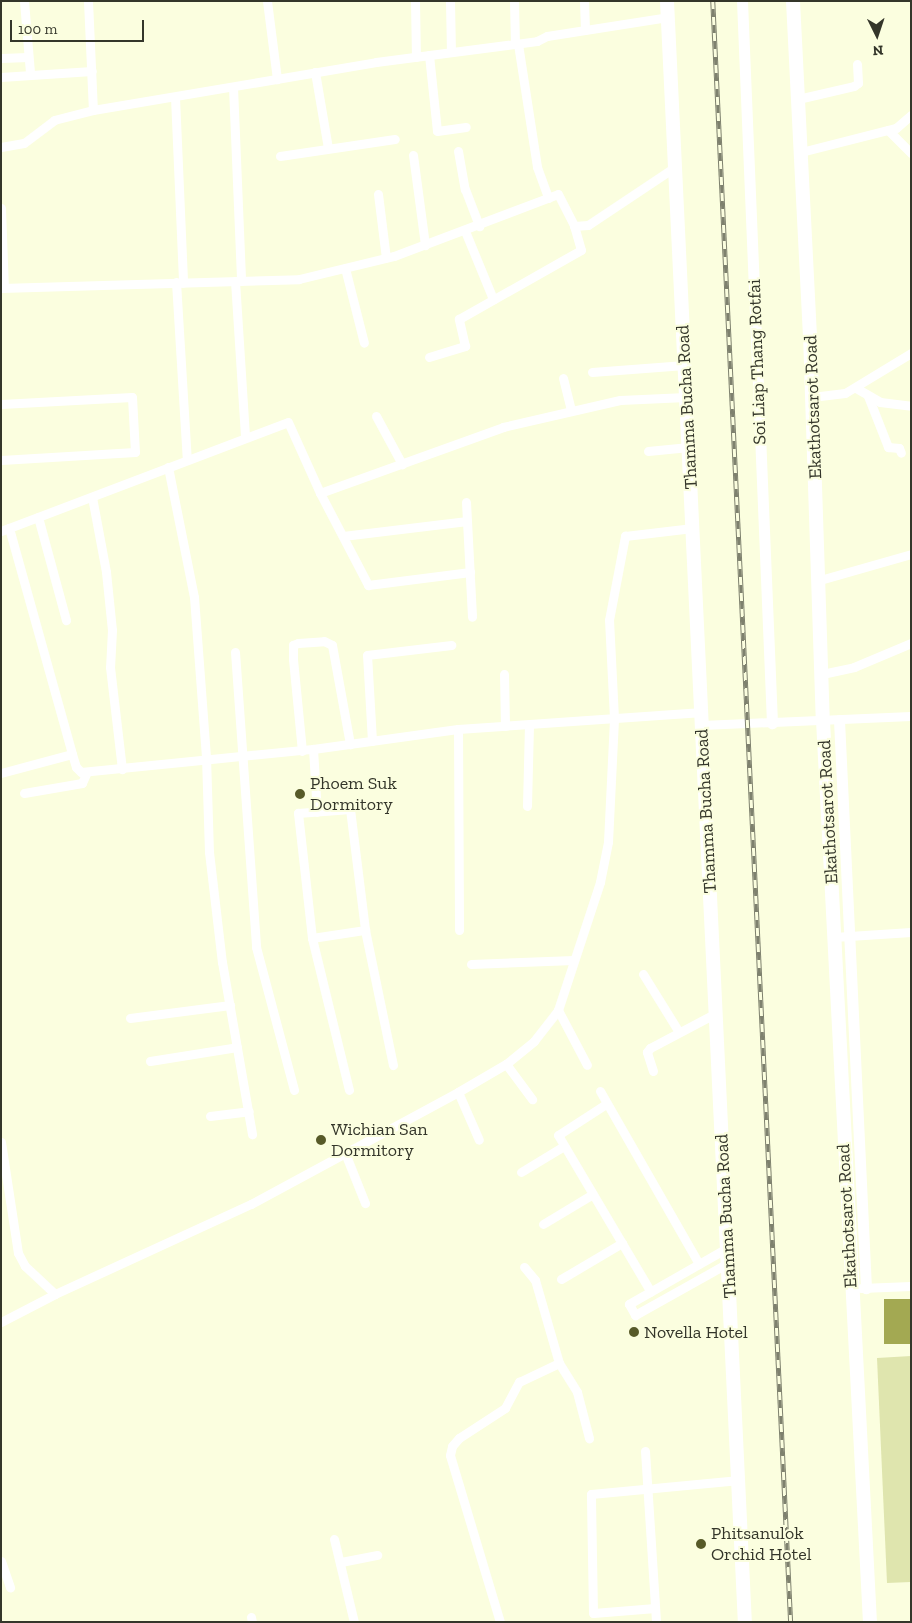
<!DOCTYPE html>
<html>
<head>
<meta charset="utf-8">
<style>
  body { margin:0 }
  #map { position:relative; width:912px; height:1623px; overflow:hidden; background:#fbfedf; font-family:"Zilla Slab",serif }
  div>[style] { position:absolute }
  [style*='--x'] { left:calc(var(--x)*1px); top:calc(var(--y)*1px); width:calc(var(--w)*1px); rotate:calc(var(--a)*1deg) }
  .green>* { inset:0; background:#dfe5ae }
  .water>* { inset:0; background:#a3a952; transform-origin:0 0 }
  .minor>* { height:9px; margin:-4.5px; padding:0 4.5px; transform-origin:4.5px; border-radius:4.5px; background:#fff }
  .tertiary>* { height:11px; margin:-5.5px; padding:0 5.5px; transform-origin:5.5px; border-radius:5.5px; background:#fff }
  .secondary>* { height:14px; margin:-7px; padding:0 7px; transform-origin:7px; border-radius:7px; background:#fff }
  .rail>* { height:4.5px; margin-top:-2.25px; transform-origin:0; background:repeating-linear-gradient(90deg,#fbfedf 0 8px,#7e816e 0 16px); box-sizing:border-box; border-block:1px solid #7e816e }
  .dots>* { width:14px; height:14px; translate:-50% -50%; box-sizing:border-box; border:2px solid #fbfedf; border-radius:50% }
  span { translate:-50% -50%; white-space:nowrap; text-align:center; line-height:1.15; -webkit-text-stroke:4px #fbfedf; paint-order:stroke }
  .street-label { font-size:18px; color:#34362a }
  .poi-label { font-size:18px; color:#34362a }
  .left { translate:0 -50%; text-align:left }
  .frame { position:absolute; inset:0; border:2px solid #34362a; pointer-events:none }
  .north { position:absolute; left:852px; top:10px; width:50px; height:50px; -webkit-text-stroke:4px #fbfedf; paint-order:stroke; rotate:176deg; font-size:14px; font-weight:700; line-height:20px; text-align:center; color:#34362a }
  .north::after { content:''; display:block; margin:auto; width:18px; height:22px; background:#34362a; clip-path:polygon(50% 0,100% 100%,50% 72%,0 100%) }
  .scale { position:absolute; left:10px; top:20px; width:134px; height:22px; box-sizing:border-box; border:2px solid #34362a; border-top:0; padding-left:6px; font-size:15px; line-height:18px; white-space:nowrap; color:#34362a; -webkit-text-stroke:4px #fbfedf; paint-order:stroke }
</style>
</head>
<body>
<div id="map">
  <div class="green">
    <div style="clip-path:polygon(911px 1356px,911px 1582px,887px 1583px,877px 1358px)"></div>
  </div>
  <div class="water">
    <div style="left:911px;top:1299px;width:45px;height:27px;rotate:90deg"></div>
  </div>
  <div class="minor">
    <div style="--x:24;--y:1;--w:72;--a:85.2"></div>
    <div style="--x:88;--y:1;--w:109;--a:87.4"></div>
    <div style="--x:93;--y:110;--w:287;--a:-9.6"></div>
    <div style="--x:376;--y:62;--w:162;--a:-7.4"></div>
    <div style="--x:537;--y:41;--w:11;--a:-27"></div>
    <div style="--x:547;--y:36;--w:122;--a:-8.9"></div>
    <div style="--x:267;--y:1;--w:79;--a:82.7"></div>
    <div style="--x:415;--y:1;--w:56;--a:89"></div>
    <div style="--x:450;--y:1;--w:51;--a:88.9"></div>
    <div style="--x:514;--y:1;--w:43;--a:88.7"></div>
    <div style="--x:584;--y:1;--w:29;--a:88"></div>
    <div style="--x:518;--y:44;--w:124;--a:81.2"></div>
    <div style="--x:537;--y:167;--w:33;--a:70"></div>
    <div style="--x:429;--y:55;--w:76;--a:84"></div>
    <div style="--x:437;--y:131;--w:29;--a:-8"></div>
    <div style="--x:1;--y:58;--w:27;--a:-2"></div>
    <div style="--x:315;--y:72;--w:77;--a:80.3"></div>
    <div style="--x:1;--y:77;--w:91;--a:-3.8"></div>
    <div style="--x:233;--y:87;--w:194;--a:87.6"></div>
    <div style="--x:175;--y:97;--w:186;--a:87.5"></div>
    <div style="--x:798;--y:99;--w:57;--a:-13.1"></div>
    <div style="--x:854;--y:86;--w:5;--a:-37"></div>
    <div style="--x:858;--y:83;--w:19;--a:-93"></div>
    <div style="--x:888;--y:130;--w:33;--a:45"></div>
    <div style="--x:1;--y:147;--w:23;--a:-10"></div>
    <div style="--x:24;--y:143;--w:38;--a:-37"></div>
    <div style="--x:54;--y:120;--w:40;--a:-14.4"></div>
    <div style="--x:458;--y:151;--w:39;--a:80"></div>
    <div style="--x:465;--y:189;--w:40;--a:69"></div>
    <div style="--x:801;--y:152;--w:98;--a:-14.2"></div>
    <div style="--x:896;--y:128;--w:20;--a:-41"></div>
    <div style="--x:413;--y:155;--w:91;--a:82.4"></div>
    <div style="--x:280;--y:156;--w:116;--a:-8.4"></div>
    <div style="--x:378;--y:194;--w:64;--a:82.9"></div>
    <div style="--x:1;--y:208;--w:80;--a:87.9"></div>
    <div style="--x:465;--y:231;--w:74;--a:67.6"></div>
    <div style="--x:345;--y:268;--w:77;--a:75.8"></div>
    <div style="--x:235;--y:281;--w:156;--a:86.3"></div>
    <div style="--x:176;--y:282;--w:178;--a:86.5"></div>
    <div style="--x:1;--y:288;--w:298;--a:-1.7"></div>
    <div style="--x:299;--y:279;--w:98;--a:-13.6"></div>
    <div style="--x:394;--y:256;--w:175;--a:-20.7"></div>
    <div style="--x:558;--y:194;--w:36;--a:63"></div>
    <div style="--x:574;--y:226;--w:14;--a:-4"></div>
    <div style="--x:588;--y:225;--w:105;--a:-33.7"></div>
    <div style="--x:429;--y:357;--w:38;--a:-17"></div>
    <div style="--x:465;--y:346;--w:28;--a:-103"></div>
    <div style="--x:459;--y:319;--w:140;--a:-29.5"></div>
    <div style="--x:581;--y:250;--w:25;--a:-106"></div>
    <div style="--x:592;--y:372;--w:93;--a:-4.3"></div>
    <div style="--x:563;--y:378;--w:34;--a:76"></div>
    <div style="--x:856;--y:388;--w:28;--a:30"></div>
    <div style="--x:880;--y:402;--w:31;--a:7"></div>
    <div style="--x:868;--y:396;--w:55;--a:68.6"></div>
    <div style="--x:888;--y:447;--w:11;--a:5"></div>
    <div style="--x:899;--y:448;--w:5;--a:68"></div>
    <div style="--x:812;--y:397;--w:33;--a:-7"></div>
    <div style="--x:845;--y:393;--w:77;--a:-31.2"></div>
    <div style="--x:1;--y:404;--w:131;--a:-3.1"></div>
    <div style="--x:132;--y:397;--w:55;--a:86.9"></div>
    <div style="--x:135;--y:452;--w:134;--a:176.6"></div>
    <div style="--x:376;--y:416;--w:55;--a:61.6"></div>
    <div style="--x:648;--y:451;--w:41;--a:-5.6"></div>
    <div style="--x:168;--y:467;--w:133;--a:78.7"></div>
    <div style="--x:194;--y:597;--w:160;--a:85.7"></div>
    <div style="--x:206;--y:757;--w:95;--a:88.2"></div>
    <div style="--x:209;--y:852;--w:111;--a:83.3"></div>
    <div style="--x:222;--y:962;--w:175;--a:80.1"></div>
    <div style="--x:320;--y:493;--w:104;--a:62.4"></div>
    <div style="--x:368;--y:585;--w:103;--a:-7.3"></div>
    <div style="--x:92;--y:497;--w:76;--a:79.4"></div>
    <div style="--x:106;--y:572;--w:58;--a:84.1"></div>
    <div style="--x:112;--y:630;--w:37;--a:93"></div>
    <div style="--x:110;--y:667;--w:103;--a:83.3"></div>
    <div style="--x:466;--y:502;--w:115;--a:87"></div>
    <div style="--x:38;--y:517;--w:107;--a:74.8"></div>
    <div style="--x:9;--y:528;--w:298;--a:-20.8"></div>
    <div style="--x:288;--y:422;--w:78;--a:65.7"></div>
    <div style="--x:320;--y:493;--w:195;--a:-19.8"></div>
    <div style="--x:503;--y:427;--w:120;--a:-13"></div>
    <div style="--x:620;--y:400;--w:66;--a:-2.6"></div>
    <div style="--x:1;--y:531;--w:9;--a:-21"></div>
    <div style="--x:9;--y:528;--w:235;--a:74.4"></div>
    <div style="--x:72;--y:754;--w:14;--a:73"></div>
    <div style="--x:76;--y:767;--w:7;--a:45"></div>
    <div style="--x:81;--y:772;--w:233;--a:-5.7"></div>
    <div style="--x:313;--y:749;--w:146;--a:-7.9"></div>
    <div style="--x:458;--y:729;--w:245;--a:-4"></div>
    <div style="--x:343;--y:536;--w:125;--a:-6.9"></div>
    <div style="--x:820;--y:580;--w:95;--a:-15.9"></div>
    <div style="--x:235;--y:652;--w:296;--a:85.9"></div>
    <div style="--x:256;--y:947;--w:148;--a:75.1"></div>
    <div style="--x:504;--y:674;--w:52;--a:88.9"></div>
    <div style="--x:822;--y:674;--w:33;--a:-12"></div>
    <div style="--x:854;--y:667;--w:62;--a:-22.8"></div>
    <div style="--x:702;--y:725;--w:209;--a:-2.5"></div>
    <div style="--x:458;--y:729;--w:201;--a:89.7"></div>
    <div style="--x:372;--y:741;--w:86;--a:-93.3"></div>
    <div style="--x:367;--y:655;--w:85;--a:-6.8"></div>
    <div style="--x:313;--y:749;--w:63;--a:86.4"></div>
    <div style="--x:302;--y:751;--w:92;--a:-95.6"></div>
    <div style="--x:293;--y:659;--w:14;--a:-90"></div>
    <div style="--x:293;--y:645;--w:5;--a:-22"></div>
    <div style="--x:298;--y:643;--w:26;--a:-4"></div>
    <div style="--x:324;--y:641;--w:9;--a:27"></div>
    <div style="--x:332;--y:645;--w:101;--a:79.7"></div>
    <div style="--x:1;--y:773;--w:73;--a:-15"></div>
    <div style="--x:24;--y:793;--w:59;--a:-9.8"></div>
    <div style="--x:82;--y:783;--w:12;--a:-66"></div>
    <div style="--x:527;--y:806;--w:81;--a:-88.6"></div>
    <div style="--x:834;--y:937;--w:77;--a:-3.7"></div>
    <div style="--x:312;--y:938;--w:54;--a:-8.6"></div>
    <div style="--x:471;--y:964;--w:103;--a:-2.2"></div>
    <div style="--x:643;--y:974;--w:68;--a:58.2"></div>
    <div style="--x:558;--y:1010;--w:62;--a:62.2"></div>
    <div style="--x:130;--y:1018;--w:101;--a:-7.4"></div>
    <div style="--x:150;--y:1061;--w:88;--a:-9.1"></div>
    <div style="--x:506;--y:1064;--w:44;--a:53.4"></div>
    <div style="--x:653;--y:1071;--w:20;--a:-108"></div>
    <div style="--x:647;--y:1052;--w:5;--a:-53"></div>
    <div style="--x:650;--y:1048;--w:75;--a:-27.9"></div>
    <div style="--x:349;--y:1090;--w:156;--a:-103.7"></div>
    <div style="--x:312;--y:938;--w:126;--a:-96.4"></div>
    <div style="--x:298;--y:813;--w:52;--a:-4.4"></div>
    <div style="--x:350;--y:809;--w:122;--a:82.9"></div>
    <div style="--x:365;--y:930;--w:138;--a:78.3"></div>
    <div style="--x:600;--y:1091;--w:199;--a:60.2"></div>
    <div style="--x:458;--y:1092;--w:52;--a:66.4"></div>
    <div style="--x:606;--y:1104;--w:57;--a:147.1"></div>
    <div style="--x:558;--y:1135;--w:182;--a:59.4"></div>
    <div style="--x:210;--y:1116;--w:39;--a:-7"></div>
    <div style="--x:1;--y:1142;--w:112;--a:81.3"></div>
    <div style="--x:18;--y:1253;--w:15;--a:62"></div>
    <div style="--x:25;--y:1266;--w:41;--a:43"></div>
    <div style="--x:345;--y:1153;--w:54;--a:68.2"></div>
    <div style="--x:521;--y:1172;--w:50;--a:-31.2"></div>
    <div style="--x:543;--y:1224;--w:58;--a:-31"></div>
    <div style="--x:727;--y:1248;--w:113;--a:150.3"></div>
    <div style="--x:629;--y:1304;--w:13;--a:61"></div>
    <div style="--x:635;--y:1315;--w:107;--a:-29.2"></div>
    <div style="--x:561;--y:1279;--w:71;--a:-30.5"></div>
    <div style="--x:861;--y:1288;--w:50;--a:-2.3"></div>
    <div style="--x:1;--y:1322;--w:61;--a:-27.4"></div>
    <div style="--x:55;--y:1294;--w:216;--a:-24.7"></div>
    <div style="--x:251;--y:1204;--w:235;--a:-28.4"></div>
    <div style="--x:458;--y:1092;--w:56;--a:-30.3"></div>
    <div style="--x:506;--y:1064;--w:36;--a:-39"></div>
    <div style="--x:534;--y:1041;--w:39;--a:-52"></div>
    <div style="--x:558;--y:1010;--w:135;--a:-71.8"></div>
    <div style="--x:600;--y:882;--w:41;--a:-78.7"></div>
    <div style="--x:608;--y:842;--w:124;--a:-87.2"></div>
    <div style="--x:614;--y:718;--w:98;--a:-92.9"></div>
    <div style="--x:609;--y:620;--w:86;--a:-79.2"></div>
    <div style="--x:625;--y:536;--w:68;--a:-6.7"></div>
    <div style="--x:559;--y:1363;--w:34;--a:58"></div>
    <div style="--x:577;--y:1392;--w:48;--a:75.4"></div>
    <div style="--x:645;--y:1451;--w:171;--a:86.3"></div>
    <div style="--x:334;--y:1539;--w:85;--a:76.5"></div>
    <div style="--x:1;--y:1561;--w:28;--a:71"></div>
    <div style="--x:341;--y:1562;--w:37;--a:-11"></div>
    <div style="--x:655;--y:1608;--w:62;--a:175.4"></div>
    <div style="--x:593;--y:1613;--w:119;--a:-91"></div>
    <div style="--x:591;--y:1494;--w:149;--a:-5.4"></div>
    <div style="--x:251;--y:1617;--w:5;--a:79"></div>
    <div style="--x:500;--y:1622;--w:174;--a:-106.7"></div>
    <div style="--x:450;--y:1455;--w:9;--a:-77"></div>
    <div style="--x:452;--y:1446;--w:11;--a:-49"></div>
    <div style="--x:459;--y:1438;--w:55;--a:-33.1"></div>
    <div style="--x:505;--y:1408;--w:30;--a:-62"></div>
    <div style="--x:519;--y:1382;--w:44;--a:-25.4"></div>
    <div style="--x:559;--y:1363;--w:86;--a:-106.1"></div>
    <div style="--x:535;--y:1280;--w:17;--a:-130"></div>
  </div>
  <div class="tertiary">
    <div style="--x:742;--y:1;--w:723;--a:87.62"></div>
    <div style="--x:839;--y:720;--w:569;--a:87.28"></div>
  </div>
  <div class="secondary">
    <div style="--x:667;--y:1;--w:1623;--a:87.25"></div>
    <div style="--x:793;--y:1;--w:334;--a:87.1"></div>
    <div style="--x:810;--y:335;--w:385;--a:88.1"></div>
    <div style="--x:823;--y:720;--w:903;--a:87.02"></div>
  </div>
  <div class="rail">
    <div style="--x:713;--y:1;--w:1623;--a:87.25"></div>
  </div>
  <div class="dots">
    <div style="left:300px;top:794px;background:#575a28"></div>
    <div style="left:321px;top:1140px;background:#575a28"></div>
    <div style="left:634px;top:1332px;background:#575a28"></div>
    <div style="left:701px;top:1544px;background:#575a28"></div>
  </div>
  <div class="street-label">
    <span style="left:757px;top:362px;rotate:-92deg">Soi Liap Thang Rotfai</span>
    <span style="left:687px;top:407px;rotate:-93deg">Thamma Bucha Road</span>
    <span style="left:813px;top:407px;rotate:-92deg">Ekathotsarot Road</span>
    <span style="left:706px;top:811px;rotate:-93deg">Thamma Bucha Road</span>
    <span style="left:828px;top:812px;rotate:-93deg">Ekathotsarot Road</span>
    <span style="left:726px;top:1216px;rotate:-93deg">Thamma Bucha Road</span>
    <span style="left:847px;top:1216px;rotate:-93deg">Ekathotsarot Road</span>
  </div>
  <div class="poi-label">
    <span class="left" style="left:310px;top:794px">Phoem Suk<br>Dormitory</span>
    <span class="left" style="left:331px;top:1140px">Wichian San<br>Dormitory</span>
    <span class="left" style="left:644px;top:1332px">Novella Hotel</span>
    <span class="left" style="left:711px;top:1544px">Phitsanulok<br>Orchid Hotel</span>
  </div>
  <div class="frame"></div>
  <div class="north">N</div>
  <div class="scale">100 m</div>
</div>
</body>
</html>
